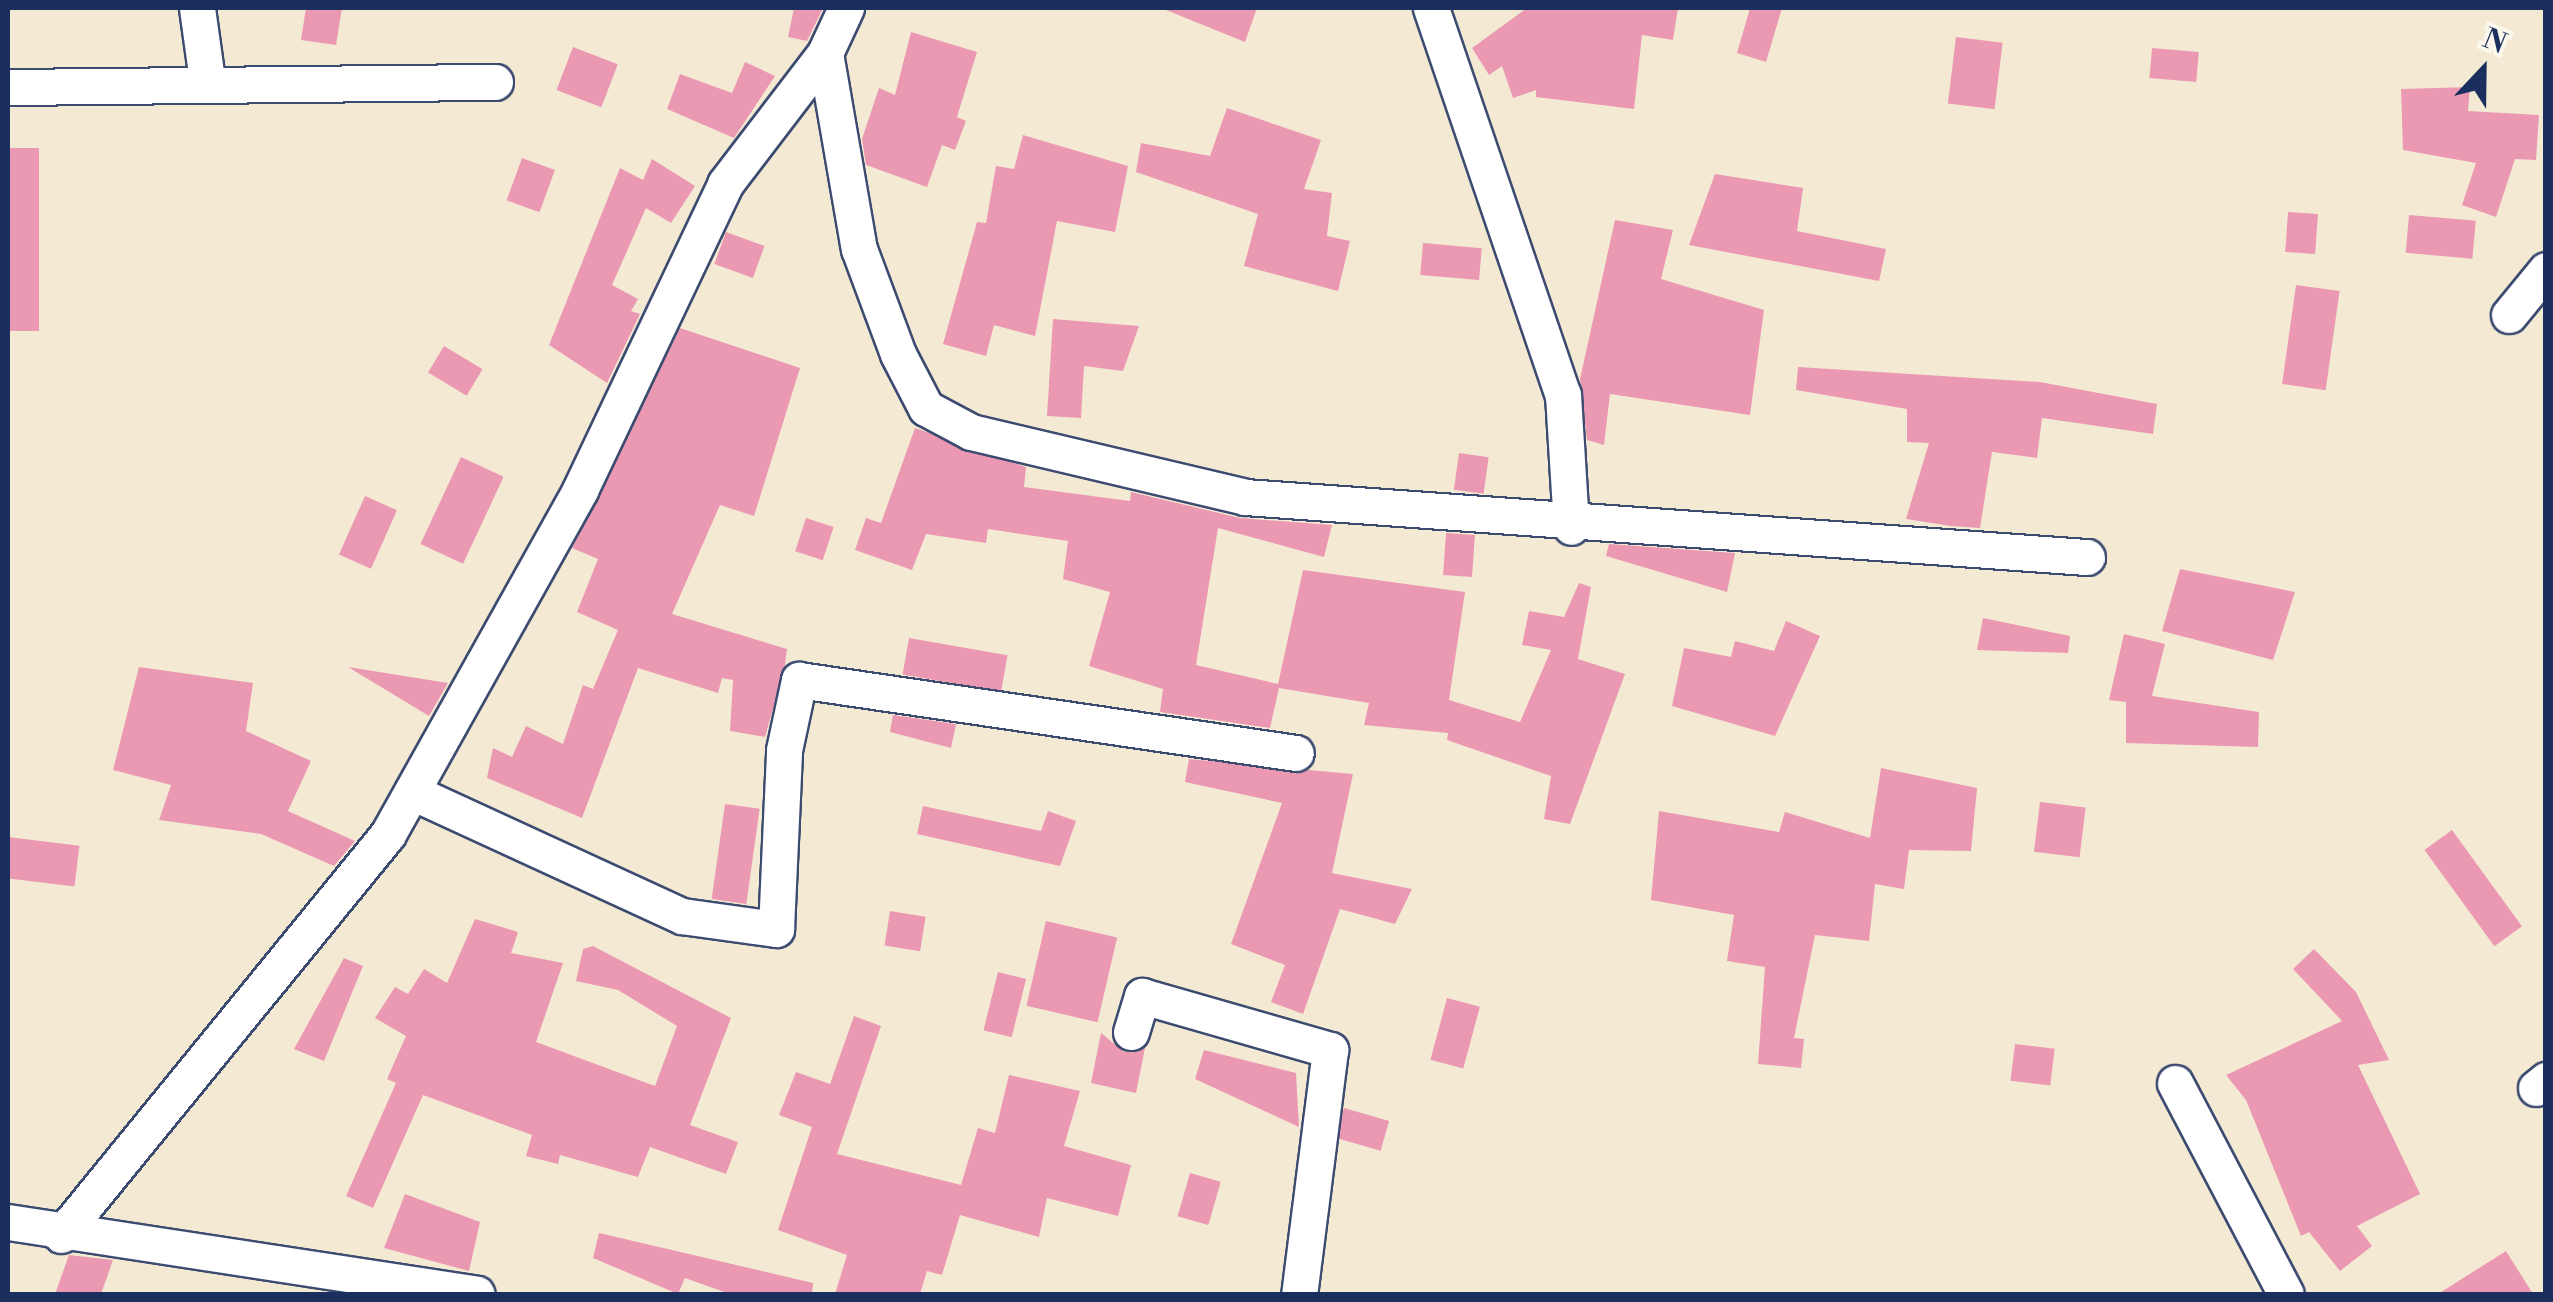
<!DOCTYPE html>
<html>
<head>
<meta charset="utf-8">
<style>
  body { margin:0 }
  #map { position:relative; width:2553px; height:1302px; overflow:hidden; background:#f4ead4; font-family:"Libre Bodoni",serif }
  div>[style] { position:absolute }
  [style*='--x'] { left:calc(var(--x)*1px); top:calc(var(--y)*1px); width:calc(var(--w)*1px); rotate:calc(var(--a)*1deg) }
  .building>* { inset:0; background:#eb99b3; transform-origin:0 0 }
  .roads { filter:drop-shadow(2px 0 #3c4b70) drop-shadow(-2px 0 #3c4b70) drop-shadow(0 2px #3c4b70) drop-shadow(0 -2px #3c4b70) }
  .street>* { height:35px; margin:-17.5px; padding:0 17.5px; transform-origin:17.5px; border-radius:17.5px; background:#fff }
  span { translate:-50% -50%; white-space:nowrap; text-align:center; line-height:1.15; -webkit-text-stroke:8px #fbf7ec; paint-order:stroke }
  .frame { position:absolute; inset:0; border:10px solid #1b2f5e; pointer-events:none }
  .north { position:absolute; left:2433px; top:20px; width:100px; height:100px; -webkit-text-stroke:8px #fbf7ec; paint-order:stroke; rotate:22deg; font-size:28px; font-weight:700; line-height:40px; text-align:center; color:#1b2f5e }
  .north::after { content:''; display:block; margin:auto; width:35px; height:45px; background:#1b2f5e; clip-path:polygon(50% 0,100% 100%,50% 72%,0 100%) }
</style>
</head>
<body>
<div id="map">
  <div class="building">
    <div style="clip-path:polygon(306px 8px,342px 8px,336px 45px,301px 40px)"></div>
    <div style="clip-path:polygon(794px 8px,823px 8px,807px 41px,788px 37px)"></div>
    <div style="clip-path:polygon(1161px 8px,1257px 8px,1245px 42px)"></div>
    <div style="clip-path:polygon(1527px 8px,1678px 8px,1673px 40px,1642px 35px,1634px 109px,1536px 97px,1536px 90px,1513px 98px,1502px 66px,1489px 75px,1472px 48px)"></div>
    <div style="clip-path:polygon(1750px 8px,1782px 8px,1766px 62px,1737px 53px)"></div>
    <div style="clip-path:polygon(911px 32px,977px 52px,957px 117px,966px 121px,955px 150px,942px 145px,927px 187px,866px 165px,862px 139px,879px 88px,895px 95px)"></div>
    <div style="left:1956px;top:37px;width:47px;height:67px;rotate:7deg"></div>
    <div style="left:573px;top:47px;width:48px;height:46px;rotate:21deg"></div>
    <div style="left:2152px;top:48px;width:47px;height:30px;rotate:5deg"></div>
    <div style="clip-path:polygon(745px 62px,775px 76px,734px 138px,667px 109px,680px 74px,732px 93px)"></div>
    <div style="clip-path:polygon(2470px 87px,2468px 111px,2539px 115px,2536px 160px,2515px 159px,2496px 217px,2462px 205px,2476px 163px,2403px 150px,2401px 89px)"></div>
    <div style="clip-path:polygon(1227px 108px,1321px 140px,1304px 189px,1332px 193px,1327px 236px,1350px 241px,1338px 291px,1244px 266px,1258px 214px,1136px 172px,1141px 143px,1210px 156px)"></div>
    <div style="clip-path:polygon(1023px 135px,1128px 166px,1115px 232px,1057px 221px,1035px 336px,994px 325px,986px 356px,943px 344px,977px 222px,986px 223px,996px 166px,1014px 169px)"></div>
    <div style="left:39px;top:148px;width:183px;height:31px;rotate:90deg"></div>
    <div style="left:522px;top:158px;width:35px;height:45px;rotate:20deg"></div>
    <div style="clip-path:polygon(652px 159px,695px 186px,671px 223px,646px 208px,612px 285px,638px 299px,631px 311px,640px 314px,607px 383px,549px 345px,620px 168px,643px 180px)"></div>
    <div style="clip-path:polygon(1715px 174px,1803px 188px,1797px 231px,1886px 249px,1879px 281px,1689px 245px)"></div>
    <div style="left:2288px;top:212px;width:30px;height:40px;rotate:4deg"></div>
    <div style="left:2409px;top:215px;width:67px;height:38px;rotate:5deg"></div>
    <div style="clip-path:polygon(1615px 220px,1673px 230px,1661px 279px,1764px 310px,1750px 415px,1610px 394px,1604px 445px,1587px 440px,1580px 379px)"></div>
    <div style="left:726px;top:232px;width:41px;height:34px;rotate:20deg"></div>
    <div style="left:1423px;top:243px;width:59px;height:32px;rotate:5deg"></div>
    <div style="left:2296px;top:285px;width:44px;height:100px;rotate:8deg"></div>
    <div style="clip-path:polygon(1053px 319px,1139px 326px,1123px 371px,1084px 366px,1081px 418px,1047px 416px)"></div>
    <div style="clip-path:polygon(680px 328px,800px 368px,754px 516px,720px 505px,672px 614px,787px 649px,785px 665px,765px 737px,730px 731px,733px 680px,722px 678px,718px 693px,638px 668px,582px 818px,487px 778px,493px 748px,512px 757px,526px 726px,563px 744px,583px 685px,593px 689px,618px 630px,577px 612px,598px 559px,572px 548px)"></div>
    <div style="left:444px;top:346px;width:45px;height:31px;rotate:31deg"></div>
    <div style="clip-path:polygon(1798px 367px,2040px 382px,2157px 404px,2153px 434px,2042px 418px,2037px 458px,1992px 452px,1980px 528px,1951px 526px,1906px 519px,1929px 443px,1907px 442px,1907px 409px,1796px 390px)"></div>
    <div style="clip-path:polygon(915px 428px,1026px 467px,1024px 487px,1130px 501px,1131px 492px,1240px 518px,1332px 525px,1324px 557px,1218px 528px,1196px 665px,1278px 684px,1303px 570px,1465px 592px,1449px 700px,1520px 722px,1551px 650px,1522px 645px,1529px 611px,1564px 617px,1579px 583px,1591px 587px,1578px 659px,1625px 674px,1570px 824px,1544px 819px,1551px 776px,1447px 740px,1448px 733px,1364px 725px,1369px 703px,1279px 688px,1270px 728px,1160px 712px,1163px 689px,1089px 666px,1110px 592px,1063px 579px,1068px 541px,988px 529px,986px 543px,926px 534px,912px 570px,855px 550px,866px 518px,881px 523px)"></div>
    <div style="left:1459px;top:453px;width:30px;height:37px;rotate:8deg"></div>
    <div style="left:461px;top:457px;width:47px;height:96px;rotate:25deg"></div>
    <div style="left:365px;top:496px;width:35px;height:64px;rotate:24deg"></div>
    <div style="left:806px;top:518px;width:29px;height:35px;rotate:18deg"></div>
    <div style="left:1446px;top:533px;width:29px;height:42px;rotate:4deg"></div>
    <div style="clip-path:polygon(1609px 544px,1735px 553px,1727px 592px,1606px 556px)"></div>
    <div style="clip-path:polygon(2180px 569px,2295px 592px,2273px 660px,2162px 631px)"></div>
    <div style="clip-path:polygon(1983px 618px,2070px 636px,2068px 653px,1977px 650px)"></div>
    <div style="clip-path:polygon(1786px 621px,1820px 636px,1775px 736px,1672px 706px,1684px 648px,1731px 657px,1735px 641px,1774px 651px)"></div>
    <div style="clip-path:polygon(2124px 634px,2165px 644px,2152px 696px,2259px 712px,2258px 747px,2126px 743px,2126px 702px,2109px 700px)"></div>
    <div style="left:909px;top:638px;width:100px;height:37px;rotate:10deg"></div>
    <div style="clip-path:polygon(139px 667px,253px 683px,246px 731px,311px 761px,288px 811px,355px 841px,334px 866px,261px 834px,159px 820px,171px 785px,113px 770px)"></div>
    <div style="clip-path:polygon(348px 667px,448px 683px,429px 716px)"></div>
    <div style="clip-path:polygon(893px 715px,956px 724px,951px 748px,890px 732px)"></div>
    <div style="clip-path:polygon(1189px 759px,1353px 774px,1332px 873px,1412px 889px,1395px 924px,1340px 909px,1303px 1014px,1271px 1002px,1285px 965px,1231px 944px,1282px 803px,1185px 782px)"></div>
    <div style="clip-path:polygon(1881px 768px,1977px 788px,1971px 851px,1909px 850px,1904px 889px,1875px 884px,1869px 941px,1815px 935px,1794px 1038px,1804px 1039px,1801px 1068px,1758px 1064px,1765px 967px,1727px 961px,1734px 915px,1651px 900px,1659px 811px,1779px 832px,1785px 812px,1870px 838px)"></div>
    <div style="left:2040px;top:802px;width:46px;height:50px;rotate:7deg"></div>
    <div style="left:725px;top:804px;width:35px;height:96px;rotate:8deg"></div>
    <div style="clip-path:polygon(923px 806px,1041px 831px,1048px 811px,1076px 821px,1060px 866px,917px 834px)"></div>
    <div style="left:2452px;top:830px;width:119px;height:34px;rotate:54deg"></div>
    <div style="left:8px;top:837px;width:72px;height:41px;rotate:7deg"></div>
    <div style="left:890px;top:911px;width:36px;height:35px;rotate:9deg"></div>
    <div style="clip-path:polygon(475px 919px,518px 932px,511px 953px,563px 963px,536px 1042px,655px 1086px,677px 1026px,618px 990px,576px 981px,583px 949px,593px 946px,731px 1018px,690px 1125px,738px 1142px,726px 1174px,650px 1147px,638px 1177px,560px 1155px,558px 1164px,526px 1156px,532px 1135px,423px 1095px,373px 1208px,346px 1196px,396px 1083px,387px 1079px,406px 1036px,375px 1018px,395px 987px,408px 994px,424px 969px,447px 983px)"></div>
    <div style="left:1046px;top:921px;width:73px;height:87px;rotate:13deg"></div>
    <div style="clip-path:polygon(2314px 949px,2356px 992px,2389px 1060px,2358px 1065px,2420px 1194px,2357px 1226px,2372px 1246px,2340px 1271px,2309px 1232px,2301px 1236px,2246px 1100px,2226px 1075px,2342px 1021px,2293px 969px)"></div>
    <div style="clip-path:polygon(344px 958px,363px 966px,324px 1061px,294px 1049px)"></div>
    <div style="left:998px;top:972px;width:29px;height:60px;rotate:14deg"></div>
    <div style="left:1447px;top:998px;width:34px;height:64px;rotate:15deg"></div>
    <div style="clip-path:polygon(854px 1016px,881px 1026px,837px 1154px,961px 1185px,978px 1128px,995px 1133px,1009px 1075px,1080px 1091px,1064px 1146px,1131px 1165px,1118px 1216px,1047px 1198px,1039px 1237px,960px 1215px,942px 1275px,927px 1271px,920px 1294px,835px 1294px,847px 1255px,778px 1230px,812px 1127px,779px 1115px,796px 1072px,830px 1084px)"></div>
    <div style="clip-path:polygon(1101px 1033px,1124px 1052px,1145px 1048px,1136px 1093px,1091px 1083px)"></div>
    <div style="left:2015px;top:1044px;width:40px;height:37px;rotate:7deg"></div>
    <div style="clip-path:polygon(1204px 1050px,1296px 1073px,1299px 1127px,1195px 1079px)"></div>
    <div style="left:1344px;top:1108px;width:47px;height:31px;rotate:16deg"></div>
    <div style="left:1190px;top:1173px;width:32px;height:45px;rotate:16deg"></div>
    <div style="clip-path:polygon(405px 1194px,480px 1222px,469px 1271px,384px 1248px)"></div>
    <div style="clip-path:polygon(599px 1233px,813px 1283px,812px 1294px,730px 1294px,685px 1278px,678px 1294px,593px 1258px)"></div>
    <div style="clip-path:polygon(2506px 1251px,2533px 1294px,2438px 1294px)"></div>
    <div style="clip-path:polygon(69px 1255px,113px 1260px,101px 1294px,55px 1294px)"></div>
  </div>
  <div class="roads">
    <div class="street">
      <div style="--x:197;--y:8;--w:73;--a:82.1"></div>
      <div style="--x:1431;--y:8;--w:409;--a:71.2"></div>
      <div style="--x:1563;--y:395;--w:132;--a:86.5"></div>
      <div style="--x:825;--y:53;--w:199;--a:80.2"></div>
      <div style="--x:859;--y:249;--w:112;--a:69.6"></div>
      <div style="--x:898;--y:354;--w:61;--a:62.6"></div>
      <div style="--x:926;--y:408;--w:51;--a:28.1"></div>
      <div style="--x:971;--y:432;--w:282;--a:13.3"></div>
      <div style="--x:1245;--y:497;--w:844;--a:4.08"></div>
      <div style="--x:8;--y:87;--w:487;--a:-0.6"></div>
      <div style="--x:2509;--y:315;--w:58;--a:-50.6"></div>
      <div style="--x:412;--y:792;--w:297;--a:24.7"></div>
      <div style="--x:682;--y:916;--w:95;--a:7.9"></div>
      <div style="--x:776;--y:929;--w:179;--a:-87.4"></div>
      <div style="--x:784;--y:750;--w:72;--a:-77.9"></div>
      <div style="--x:799;--y:680;--w:502;--a:8.36"></div>
      <div style="--x:1131;--y:1032;--w:38;--a:-73"></div>
      <div style="--x:1142;--y:996;--w:196;--a:16"></div>
      <div style="--x:1330;--y:1050;--w:246;--a:97.2"></div>
      <div style="--x:2175;--y:1083;--w:238;--a:62.3"></div>
      <div style="--x:2536;--y:1088;--w:13;--a:-39"></div>
      <div style="--x:8;--y:1222;--w:474;--a:8.7"></div>
      <div style="--x:61;--y:1235;--w:517;--a:-50.8"></div>
      <div style="--x:388;--y:834;--w:394;--a:-60.8"></div>
      <div style="--x:580;--y:490;--w:339;--a:-64.6"></div>
      <div style="--x:725;--y:184;--w:165;--a:-52.6"></div>
      <div style="--x:825;--y:53;--w:50;--a:-65"></div>
    </div>
  </div>
  <div class="frame"></div>
  <div class="north">N</div>
</div>
</body>
</html>
